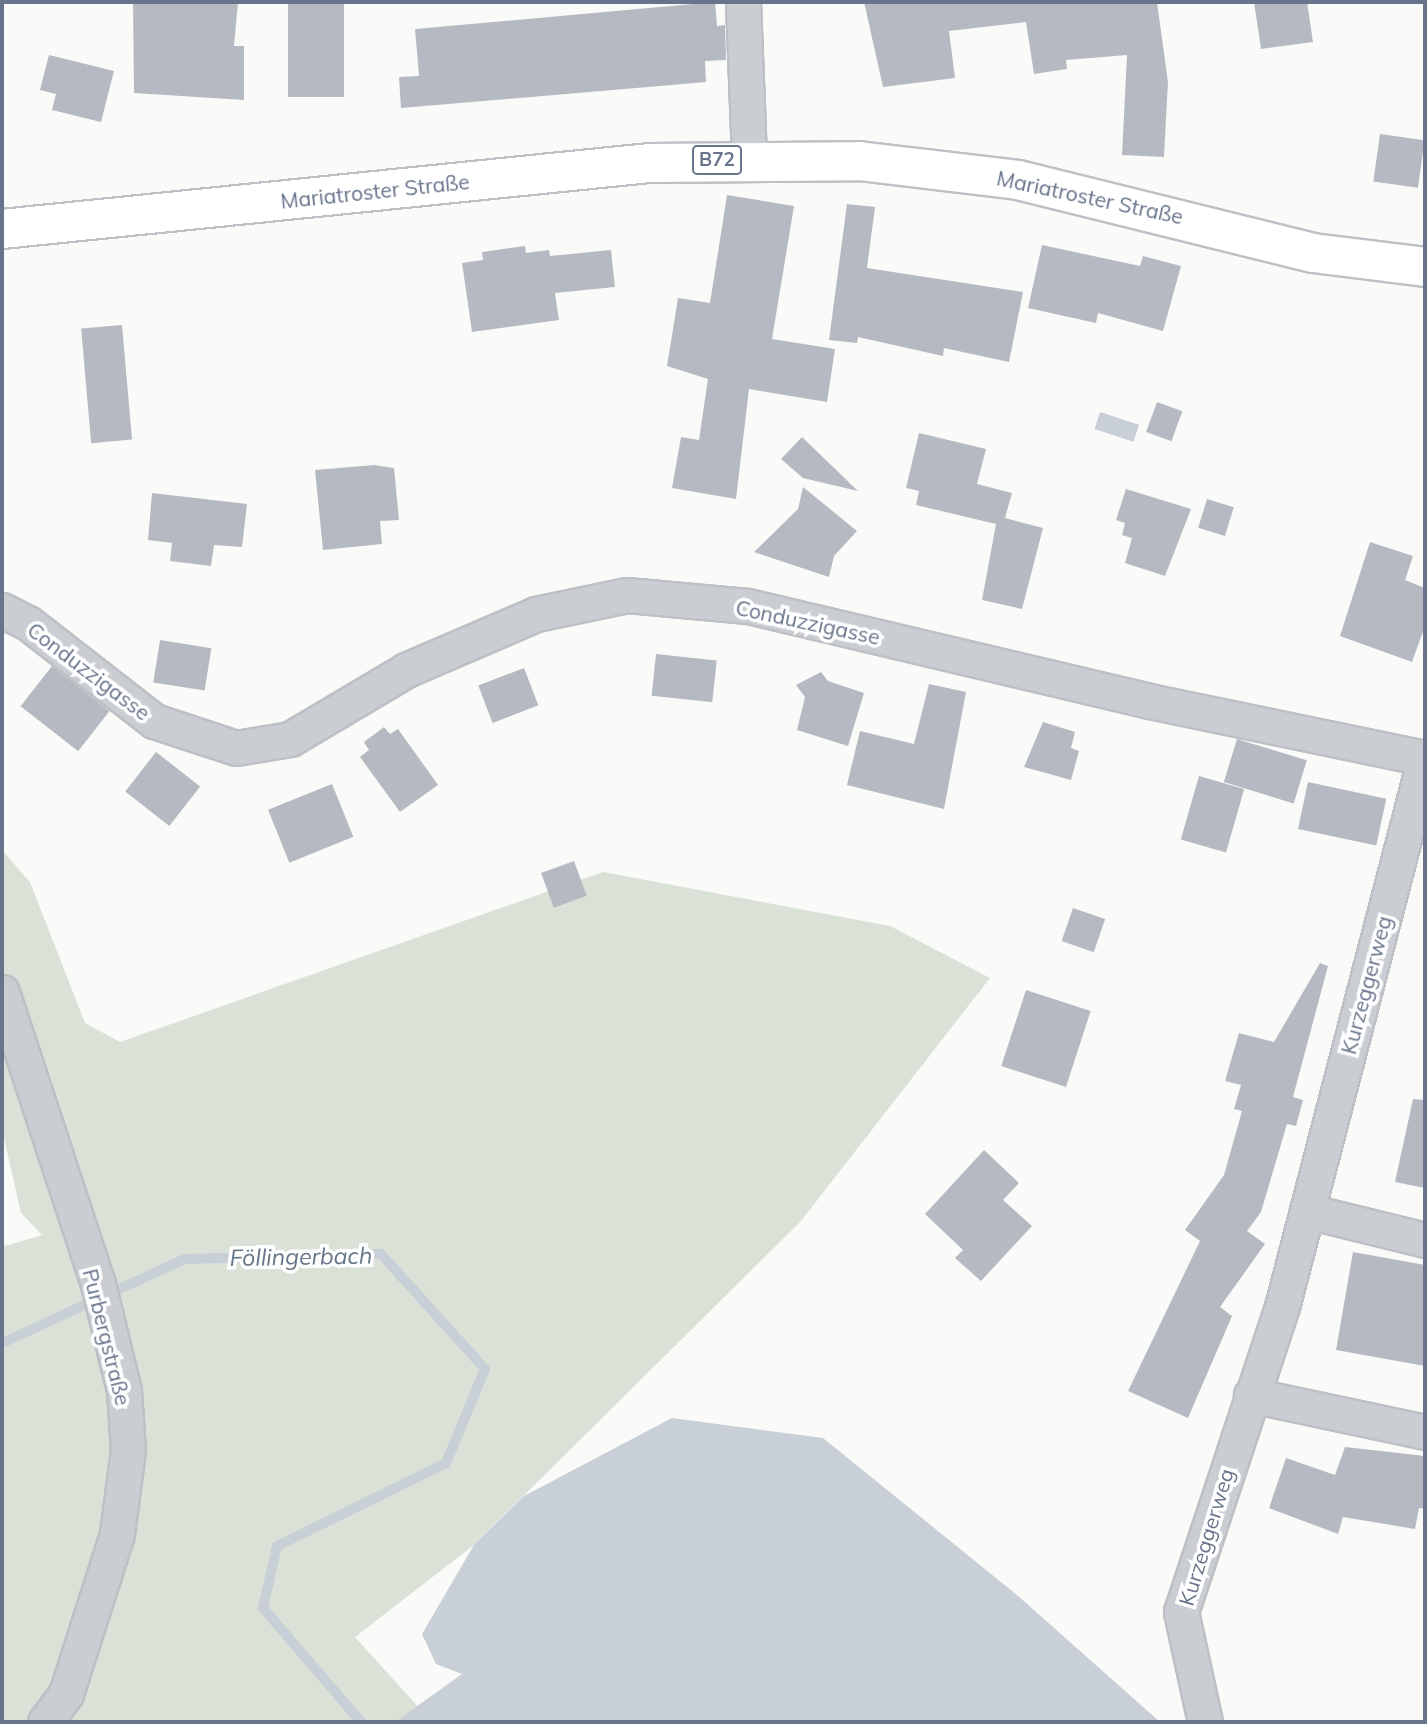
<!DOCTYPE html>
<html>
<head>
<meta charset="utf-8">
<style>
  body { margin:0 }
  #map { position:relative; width:1427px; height:1724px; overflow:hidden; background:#fafaf8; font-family:Mulish,sans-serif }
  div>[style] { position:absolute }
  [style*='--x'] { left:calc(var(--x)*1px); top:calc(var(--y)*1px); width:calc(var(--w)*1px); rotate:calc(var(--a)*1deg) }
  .green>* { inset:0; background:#dae2d8 }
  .water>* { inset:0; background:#c8cfd7; transform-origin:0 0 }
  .stream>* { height:10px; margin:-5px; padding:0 5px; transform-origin:5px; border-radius:5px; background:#c8cfd7 }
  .building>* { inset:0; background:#b5bac2; transform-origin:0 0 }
  .roads { filter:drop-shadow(2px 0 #bdc0c5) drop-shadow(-2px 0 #bdc0c5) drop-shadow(0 2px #bdc0c5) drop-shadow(0 -2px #bdc0c5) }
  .street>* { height:33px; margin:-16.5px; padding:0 16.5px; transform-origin:16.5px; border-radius:16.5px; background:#cacdd1 }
  .primary>* { height:38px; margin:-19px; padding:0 19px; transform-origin:19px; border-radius:19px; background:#fff }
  span { translate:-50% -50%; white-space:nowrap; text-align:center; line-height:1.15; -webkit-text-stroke:7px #fff; paint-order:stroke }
  .shield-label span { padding:2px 5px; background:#fff; border:2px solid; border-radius:5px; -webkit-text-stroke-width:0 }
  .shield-label { font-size:19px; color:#67748b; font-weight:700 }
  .street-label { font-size:21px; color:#67748b }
  .water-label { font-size:23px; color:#637586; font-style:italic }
  .frame { position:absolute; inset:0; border:4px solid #67748b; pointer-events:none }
</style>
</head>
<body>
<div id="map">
  <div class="green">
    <div style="clip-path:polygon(2px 850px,30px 882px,85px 1023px,120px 1042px,603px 872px,890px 926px,990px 978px,801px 1221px,474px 1545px,355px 1637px,432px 1722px,2px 1722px,2px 1247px,42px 1235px,21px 1213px,2px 1129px)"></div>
  </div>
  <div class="water">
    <div style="left:1100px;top:412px;width:41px;height:18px;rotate:18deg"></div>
    <div style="clip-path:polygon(672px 1418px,823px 1438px,1017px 1595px,1160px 1722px,395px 1722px,462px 1674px,436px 1664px,422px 1634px,474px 1545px,524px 1496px)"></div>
  </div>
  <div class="stream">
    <div style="--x:2;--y:1343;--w:201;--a:-24.7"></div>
    <div style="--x:185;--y:1259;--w:196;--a:-1.5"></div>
    <div style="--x:381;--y:1254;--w:155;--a:47.9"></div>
    <div style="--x:485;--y:1369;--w:102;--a:112.5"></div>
    <div style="--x:446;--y:1463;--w:188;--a:153.8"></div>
    <div style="--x:277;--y:1546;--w:64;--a:102.7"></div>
    <div style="--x:263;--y:1608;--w:150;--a:49.3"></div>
  </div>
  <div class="building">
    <div style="clip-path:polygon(133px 2px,238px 2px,234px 46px,244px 46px,244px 100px,134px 93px)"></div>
    <div style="left:288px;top:2px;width:56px;height:95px"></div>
    <div style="clip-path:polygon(715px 2px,717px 26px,725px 25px,726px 60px,705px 61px,706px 82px,401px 108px,399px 77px,419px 76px,415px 29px)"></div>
    <div style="clip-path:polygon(864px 2px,1157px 2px,1168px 82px,1164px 157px,1122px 155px,1127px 55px,1066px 60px,1067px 69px,1034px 74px,1026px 22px,949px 31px,955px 78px,883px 87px)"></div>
    <div style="clip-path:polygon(1254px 2px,1307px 2px,1313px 42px,1261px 49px)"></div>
    <div style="clip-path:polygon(49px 55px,114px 71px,101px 122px,52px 110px,56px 94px,40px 90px)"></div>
    <div style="left:1380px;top:134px;width:45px;height:48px;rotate:8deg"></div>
    <div style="clip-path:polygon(727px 195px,794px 206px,772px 339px,835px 349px,827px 402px,749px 389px,736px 499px,672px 488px,681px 437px,699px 440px,708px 379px,667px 366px,678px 298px,710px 303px)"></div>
    <div style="clip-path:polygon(847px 204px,875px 207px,867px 268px,1023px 292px,1009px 362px,944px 348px,943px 356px,858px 337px,857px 343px,829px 340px)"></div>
    <div style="clip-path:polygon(1042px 245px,1140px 266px,1143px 256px,1181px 266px,1163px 331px,1098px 313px,1096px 323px,1028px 308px)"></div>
    <div style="clip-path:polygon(525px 246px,526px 253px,549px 250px,550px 256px,611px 250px,615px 287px,555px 293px,559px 320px,472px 332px,462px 263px,483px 260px,482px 252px)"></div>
    <div style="left:122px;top:325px;width:115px;height:41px;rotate:85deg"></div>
    <div style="left:1157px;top:402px;width:27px;height:32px;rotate:20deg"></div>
    <div style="clip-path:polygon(919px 433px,986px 449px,977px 484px,1012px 493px,1005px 518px,1043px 528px,1022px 609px,982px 600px,996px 524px,916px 505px,919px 491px,906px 488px)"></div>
    <div style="clip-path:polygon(802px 437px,858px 491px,803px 478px,781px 459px)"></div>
    <div style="clip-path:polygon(374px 465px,394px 468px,399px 520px,380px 521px,382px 544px,323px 550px,315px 470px)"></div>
    <div style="clip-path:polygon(803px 487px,857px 531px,834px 556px,829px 577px,754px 552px,798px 509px)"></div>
    <div style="clip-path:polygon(1126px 489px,1191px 509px,1165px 576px,1125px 563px,1132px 538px,1122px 535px,1125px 523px,1116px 520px)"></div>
    <div style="clip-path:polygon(152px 493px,247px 504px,242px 547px,214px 545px,211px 566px,170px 561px,172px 543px,148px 540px)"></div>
    <div style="left:1207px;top:499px;width:28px;height:30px;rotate:17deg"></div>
    <div style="clip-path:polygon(1370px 542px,1413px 556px,1405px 580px,1425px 588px,1425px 626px,1412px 662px,1340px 636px)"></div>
    <div style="left:160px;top:640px;width:52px;height:43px;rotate:9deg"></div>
    <div style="left:656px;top:654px;width:61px;height:42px;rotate:6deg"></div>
    <div style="left:52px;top:666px;width:73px;height:51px;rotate:38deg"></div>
    <div style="left:524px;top:668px;width:40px;height:49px;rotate:69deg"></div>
    <div style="clip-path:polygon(821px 672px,828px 681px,864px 693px,848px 746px,797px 730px,805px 697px,796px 685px)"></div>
    <div style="clip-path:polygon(929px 684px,966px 692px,944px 809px,847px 785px,860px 731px,914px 744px)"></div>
    <div style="clip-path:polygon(1043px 722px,1075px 732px,1071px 748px,1079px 751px,1071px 780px,1024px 767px)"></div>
    <div style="clip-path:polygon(384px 727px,390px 734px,398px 729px,438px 785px,400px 812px,360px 757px,369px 750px,364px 742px)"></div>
    <div style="left:1237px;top:739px;width:73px;height:45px;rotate:17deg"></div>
    <div style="left:156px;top:752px;width:56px;height:50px;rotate:38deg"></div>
    <div style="left:1199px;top:776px;width:47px;height:66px;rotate:16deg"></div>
    <div style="left:1308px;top:782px;width:80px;height:48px;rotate:12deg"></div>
    <div style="left:332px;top:784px;width:57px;height:69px;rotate:68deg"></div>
    <div style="left:574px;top:861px;width:37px;height:35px;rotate:70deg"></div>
    <div style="left:1073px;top:908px;width:34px;height:35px;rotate:19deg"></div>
    <div style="clip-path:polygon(1320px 963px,1328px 966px,1293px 1097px,1303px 1100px,1296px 1126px,1287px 1124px,1261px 1212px,1247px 1231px,1265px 1244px,1220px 1307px,1232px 1316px,1188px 1418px,1128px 1391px,1200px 1241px,1185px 1230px,1224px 1175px,1242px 1111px,1234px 1109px,1241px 1085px,1225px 1081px,1239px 1033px,1274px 1042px)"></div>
    <div style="left:1026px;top:990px;width:68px;height:80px;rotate:18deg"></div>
    <div style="clip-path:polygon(1413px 1099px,1425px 1100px,1425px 1188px,1395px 1182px)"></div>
    <div style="clip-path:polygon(984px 1150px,1019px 1183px,1003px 1200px,1032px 1226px,981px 1281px,955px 1258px,963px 1250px,925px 1214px)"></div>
    <div style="clip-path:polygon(1353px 1252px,1425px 1265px,1425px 1366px,1336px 1350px)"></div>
    <div style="clip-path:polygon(1345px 1447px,1425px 1456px,1425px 1509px,1419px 1508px,1415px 1529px,1343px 1517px,1338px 1534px,1269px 1508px,1286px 1458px,1335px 1475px)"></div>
  </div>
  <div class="roads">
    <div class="street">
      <div style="--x:743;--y:2;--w:156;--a:87.8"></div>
      <div style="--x:2;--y:610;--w:29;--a:27"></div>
      <div style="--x:28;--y:623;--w:160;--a:37.9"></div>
      <div style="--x:154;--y:721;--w:86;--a:18.2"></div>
      <div style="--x:236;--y:748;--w:55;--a:-9.5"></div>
      <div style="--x:290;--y:739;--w:135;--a:-30.7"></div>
      <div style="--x:406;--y:670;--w:142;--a:-23.3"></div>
      <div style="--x:536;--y:614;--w:93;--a:-11.8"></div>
      <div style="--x:627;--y:595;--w:121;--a:5.2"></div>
      <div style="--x:748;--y:606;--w:412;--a:13.3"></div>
      <div style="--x:1149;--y:701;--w:282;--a:11.7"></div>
      <div style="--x:2;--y:992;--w:307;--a:71.8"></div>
      <div style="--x:98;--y:1284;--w:110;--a:76.3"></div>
      <div style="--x:124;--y:1391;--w:59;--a:86.1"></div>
      <div style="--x:128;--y:1450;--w:85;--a:97.5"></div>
      <div style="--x:117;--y:1534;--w:168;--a:107.7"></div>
      <div style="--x:66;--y:1694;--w:35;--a:127"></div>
      <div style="--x:1307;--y:1211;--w:122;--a:13.8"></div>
      <div style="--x:1251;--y:1395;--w:178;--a:12"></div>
      <div style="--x:1205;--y:1722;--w:113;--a:-102.3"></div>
      <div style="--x:1181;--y:1612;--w:325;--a:-71.7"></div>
      <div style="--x:1283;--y:1303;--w:563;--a:-75.4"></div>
    </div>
    <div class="primary">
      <div style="--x:2;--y:229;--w:651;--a:-5.82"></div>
      <div style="--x:650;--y:163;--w:209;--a:-0.5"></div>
      <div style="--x:859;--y:161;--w:160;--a:6.8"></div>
      <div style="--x:1018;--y:180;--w:304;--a:13.9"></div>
      <div style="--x:1313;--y:253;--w:113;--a:7.1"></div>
    </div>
  </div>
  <div class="shield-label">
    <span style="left:717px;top:160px">B72</span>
  </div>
  <div class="street-label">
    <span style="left:375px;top:191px;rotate:-6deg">Mariatroster Straße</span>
    <span style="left:1090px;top:197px;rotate:12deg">Mariatroster Straße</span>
    <span style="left:808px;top:622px;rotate:12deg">Conduzzigasse</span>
    <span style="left:89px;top:671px;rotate:37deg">Conduzzigasse</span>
    <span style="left:1366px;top:985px;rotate:-75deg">Kurzeggerweg</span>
    <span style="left:107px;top:1337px;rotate:76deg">Purbergstraße</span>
    <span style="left:1206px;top:1537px;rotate:-73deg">Kurzeggerweg</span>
  </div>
  <div class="water-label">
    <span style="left:301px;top:1257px;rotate:-1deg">Föllingerbach</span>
  </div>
  <div class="frame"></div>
</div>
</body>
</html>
